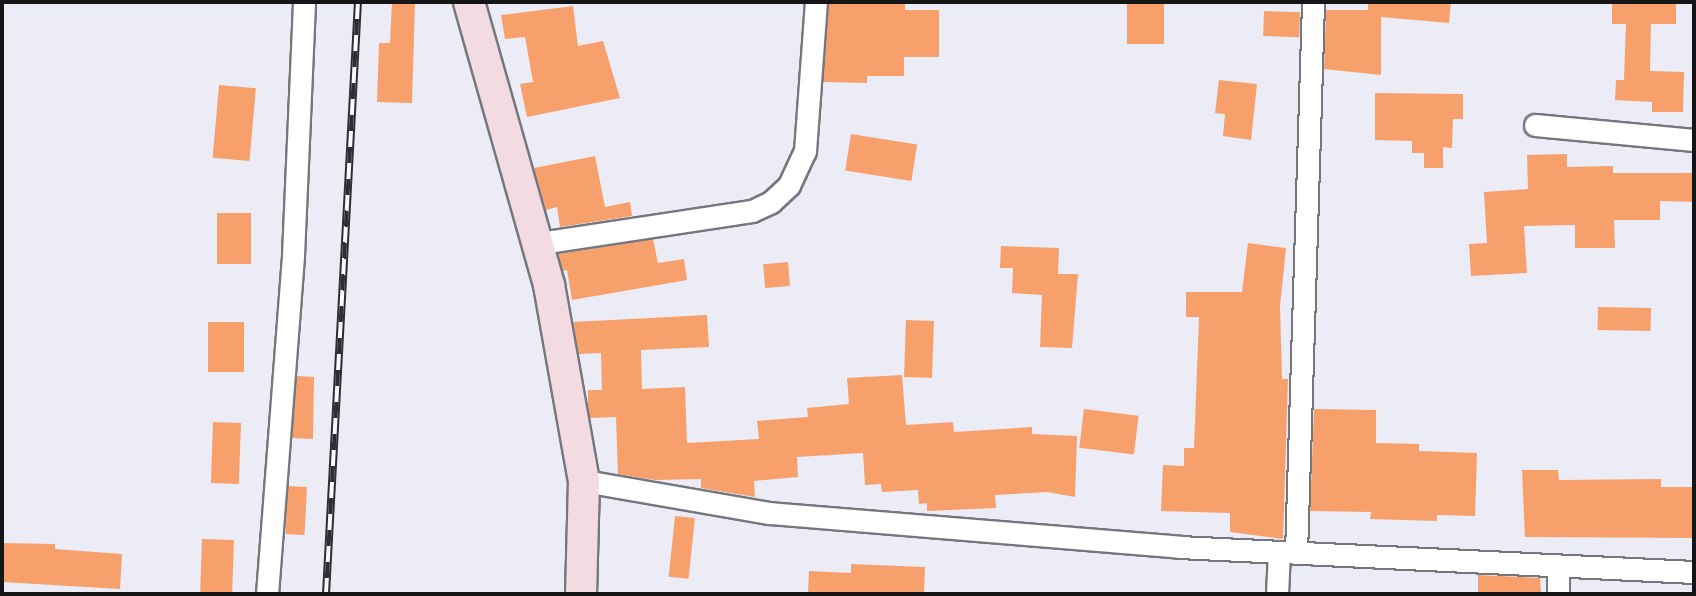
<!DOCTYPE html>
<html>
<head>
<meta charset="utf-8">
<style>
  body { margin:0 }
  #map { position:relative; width:1696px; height:596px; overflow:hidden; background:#ececf6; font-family:"Archivo Narrow",sans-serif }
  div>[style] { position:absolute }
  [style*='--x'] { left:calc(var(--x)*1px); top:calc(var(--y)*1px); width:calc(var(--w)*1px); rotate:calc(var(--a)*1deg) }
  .building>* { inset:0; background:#f7a06c; transform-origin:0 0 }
  .roads { filter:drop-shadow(2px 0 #76767f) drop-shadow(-2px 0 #76767f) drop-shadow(0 2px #76767f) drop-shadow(0 -2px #76767f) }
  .street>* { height:21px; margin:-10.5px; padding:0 10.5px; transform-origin:10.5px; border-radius:10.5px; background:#fff }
  .secondary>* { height:30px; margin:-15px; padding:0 15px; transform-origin:15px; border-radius:15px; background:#f2dce1 }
  .rail>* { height:8px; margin-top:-4px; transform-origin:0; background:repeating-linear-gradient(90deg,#fafafe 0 16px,#2e2e32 0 32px); box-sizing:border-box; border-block:2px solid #2e2e32 }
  span { translate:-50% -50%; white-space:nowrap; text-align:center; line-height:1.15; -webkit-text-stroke:7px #fafafe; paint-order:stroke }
  .frame { position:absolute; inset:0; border:4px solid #151518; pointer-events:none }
</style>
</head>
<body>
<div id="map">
  <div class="building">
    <div style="clip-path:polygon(392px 2px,415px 2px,412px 103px,377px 102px,379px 43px,390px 43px)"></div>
    <div style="clip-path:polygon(829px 2px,905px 2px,905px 10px,939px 10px,939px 57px,904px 57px,904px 76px,867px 76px,867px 83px,823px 82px)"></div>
    <div style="left:1127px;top:2px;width:37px;height:42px"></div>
    <div style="clip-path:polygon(1368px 2px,1451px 2px,1449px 23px,1381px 17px,1381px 75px,1324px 69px,1326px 10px,1368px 10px)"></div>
    <div style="clip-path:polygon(1612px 2px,1676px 2px,1676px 24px,1651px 24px,1650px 71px,1684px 72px,1683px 112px,1652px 112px,1652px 102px,1615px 100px,1616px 80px,1624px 80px,1626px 24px,1612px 24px)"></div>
    <div style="clip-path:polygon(573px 6px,578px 46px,603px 41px,620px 98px,527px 117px,520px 84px,533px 82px,525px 37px,505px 39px,501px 15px)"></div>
    <div style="left:1264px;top:11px;width:36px;height:25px;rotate:2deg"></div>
    <div style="clip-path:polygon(1219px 80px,1257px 84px,1251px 140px,1223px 136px,1225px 114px,1215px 113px)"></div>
    <div style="left:219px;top:85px;width:37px;height:73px;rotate:5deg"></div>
    <div style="clip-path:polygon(1375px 93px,1463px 94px,1463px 119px,1453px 119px,1452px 148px,1443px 147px,1443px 168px,1424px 168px,1424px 153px,1412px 153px,1412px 141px,1375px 140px)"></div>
    <div style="left:851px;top:134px;width:67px;height:37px;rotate:9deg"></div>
    <div style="clip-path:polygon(1567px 154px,1567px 167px,1613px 166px,1613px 173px,1694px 173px,1694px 202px,1660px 201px,1660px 220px,1614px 220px,1615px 248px,1575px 248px,1575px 225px,1524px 226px,1527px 273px,1471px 276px,1469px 244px,1487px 243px,1484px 192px,1528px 189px,1527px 155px)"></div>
    <div style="clip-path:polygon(595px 156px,605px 207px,630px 202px,632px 216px,560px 227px,557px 207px,546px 210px,534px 168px)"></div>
    <div style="left:217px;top:213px;width:34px;height:51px"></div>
    <div style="clip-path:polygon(653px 239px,658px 263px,684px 259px,687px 280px,572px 300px,567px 270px,563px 271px,558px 254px)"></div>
    <div style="clip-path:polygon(1248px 243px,1286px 248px,1280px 306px,1282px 379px,1288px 379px,1283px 539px,1230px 532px,1230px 513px,1161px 511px,1163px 465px,1184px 466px,1184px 448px,1194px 448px,1199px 317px,1186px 317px,1186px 292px,1242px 292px)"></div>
    <div style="clip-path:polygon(1001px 246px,1059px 248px,1058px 274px,1078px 274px,1072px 348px,1040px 347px,1042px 295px,1012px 293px,1013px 268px,1000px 268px)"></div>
    <div style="left:788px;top:262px;width:24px;height:25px;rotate:85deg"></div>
    <div style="left:1598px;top:307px;width:53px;height:23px;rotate:1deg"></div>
    <div style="clip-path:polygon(707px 315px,709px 347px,641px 350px,642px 389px,685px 387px,687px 443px,759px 439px,757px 421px,808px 417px,807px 408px,849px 404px,847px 378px,902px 375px,906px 425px,953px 422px,954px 432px,1032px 427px,1032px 434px,1077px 436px,1075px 497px,1047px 492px,995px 495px,996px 508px,927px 511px,927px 503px,919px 504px,918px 490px,882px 492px,881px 484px,865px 485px,863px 453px,797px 457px,798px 477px,754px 481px,755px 497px,701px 488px,701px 479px,655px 480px,618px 474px,616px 417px,590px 418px,588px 406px,588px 390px,602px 390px,601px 353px,579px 354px,573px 322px)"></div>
    <div style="left:906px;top:320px;width:28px;height:57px;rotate:2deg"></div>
    <div style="left:208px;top:322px;width:36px;height:50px"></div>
    <div style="clip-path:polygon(297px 376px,314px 377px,313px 439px,292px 438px)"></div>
    <div style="left:1084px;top:409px;width:55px;height:39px;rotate:7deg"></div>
    <div style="clip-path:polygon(1314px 409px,1376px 410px,1376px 443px,1419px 444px,1419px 451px,1477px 453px,1475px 516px,1437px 515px,1437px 521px,1370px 519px,1371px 512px,1310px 511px)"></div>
    <div style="left:213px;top:422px;width:28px;height:61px;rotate:2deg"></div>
    <div style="clip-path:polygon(1522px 470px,1558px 470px,1559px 480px,1661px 479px,1661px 487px,1694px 487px,1694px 538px,1525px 537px)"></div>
    <div style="left:288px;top:486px;width:19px;height:48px;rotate:3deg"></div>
    <div style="left:675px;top:516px;width:20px;height:61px;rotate:6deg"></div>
    <div style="left:202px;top:539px;width:32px;height:55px;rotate:2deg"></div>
    <div style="clip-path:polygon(2px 543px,55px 544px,55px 549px,122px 554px,120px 589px,2px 582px)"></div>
    <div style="clip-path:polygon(851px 564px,925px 567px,924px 594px,808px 594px,809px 571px,851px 573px)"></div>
    <div style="clip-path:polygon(1478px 575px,1540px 578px,1541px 594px,1478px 594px)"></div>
  </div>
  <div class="roads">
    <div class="street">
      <div style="--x:1535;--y:125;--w:160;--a:5.4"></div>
      <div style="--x:540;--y:243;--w:214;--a:-8.6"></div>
      <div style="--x:752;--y:211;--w:21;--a:-25"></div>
      <div style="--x:771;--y:202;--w:25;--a:-43"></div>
      <div style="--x:789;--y:185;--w:38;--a:-65"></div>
      <div style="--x:805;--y:151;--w:149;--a:-85.8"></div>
      <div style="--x:584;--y:481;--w:188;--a:9.8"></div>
      <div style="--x:769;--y:513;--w:411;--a:4.7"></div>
      <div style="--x:1179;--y:547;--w:516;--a:2.78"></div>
      <div style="--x:1296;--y:553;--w:551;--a:-88.23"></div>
      <div style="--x:267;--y:594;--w:340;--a:-85.6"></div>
      <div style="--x:293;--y:255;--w:253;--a:-87.5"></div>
      <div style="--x:1277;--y:594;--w:42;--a:-87.3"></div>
      <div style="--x:1558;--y:594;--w:28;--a:-90"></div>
    </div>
    <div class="secondary">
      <div style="--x:469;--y:2;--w:294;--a:74.2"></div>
      <div style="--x:549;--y:285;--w:199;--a:79.9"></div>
      <div style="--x:584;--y:481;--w:113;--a:91.5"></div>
    </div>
  </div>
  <div class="rail">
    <div style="--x:326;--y:594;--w:593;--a:-86.91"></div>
  </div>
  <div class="frame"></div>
</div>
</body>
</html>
